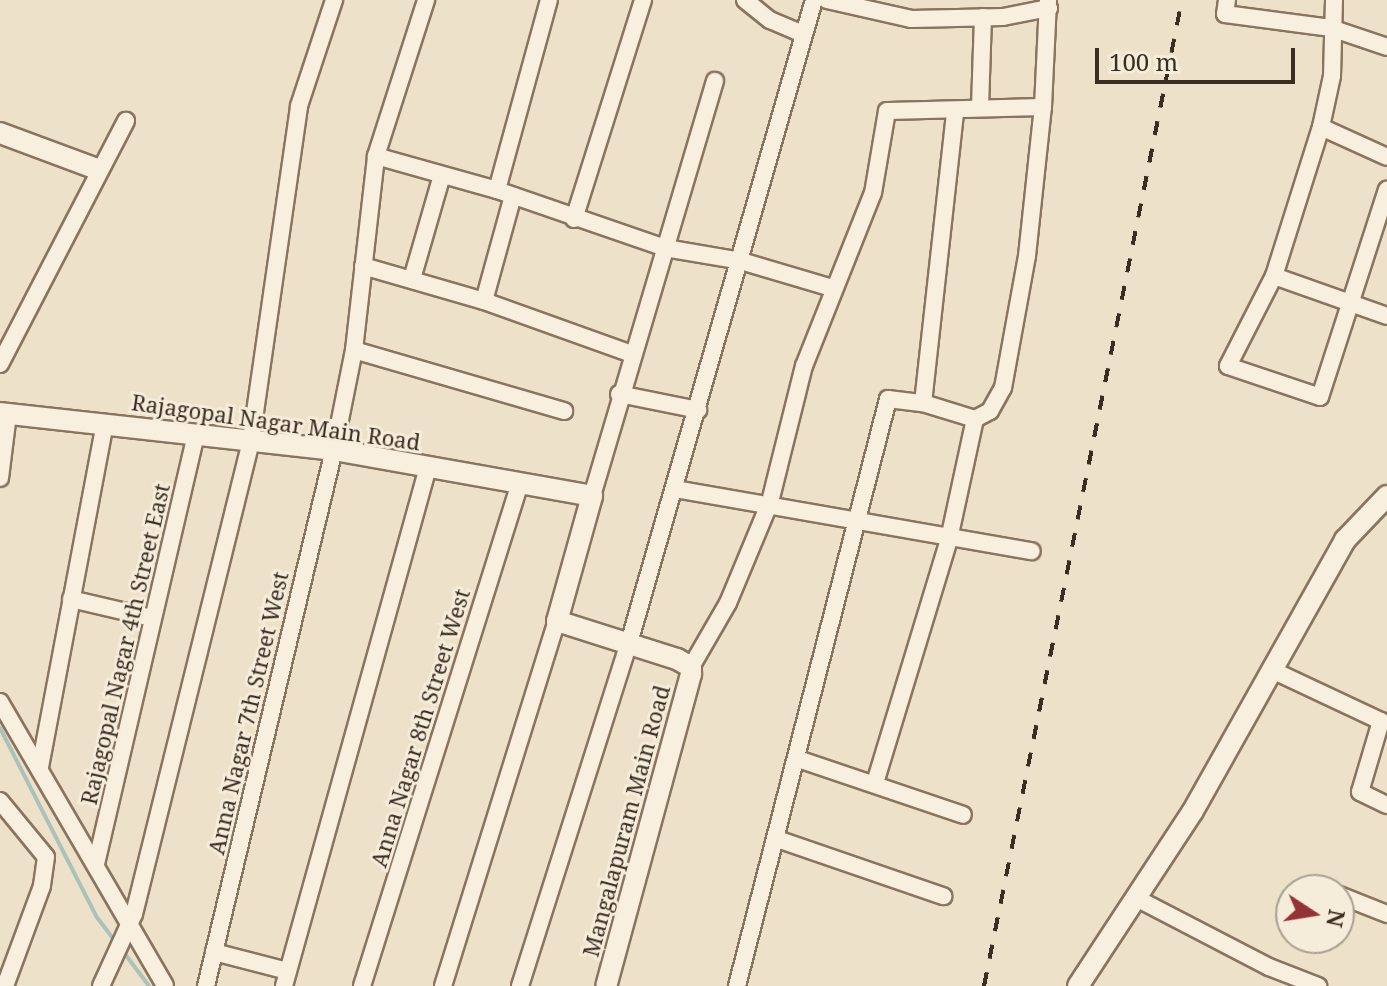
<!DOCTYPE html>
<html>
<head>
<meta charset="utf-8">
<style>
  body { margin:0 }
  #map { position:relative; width:1387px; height:986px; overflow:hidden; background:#ede1ca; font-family:"Noto Serif",serif }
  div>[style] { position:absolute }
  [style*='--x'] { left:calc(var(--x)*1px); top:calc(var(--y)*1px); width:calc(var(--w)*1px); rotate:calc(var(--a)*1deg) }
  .stream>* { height:4px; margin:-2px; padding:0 2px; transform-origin:2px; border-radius:2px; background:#abc2ba }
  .roads { filter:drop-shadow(2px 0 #89745f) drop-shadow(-2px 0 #89745f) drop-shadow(0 2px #89745f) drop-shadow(0 -2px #89745f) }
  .minor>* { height:16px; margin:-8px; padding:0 8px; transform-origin:8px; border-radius:8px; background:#f8efde }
  .tertiary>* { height:20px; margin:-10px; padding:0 10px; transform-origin:10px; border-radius:10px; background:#f8efde }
  .rail>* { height:4px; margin-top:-2px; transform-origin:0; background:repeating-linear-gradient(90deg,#3a2d22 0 14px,transparent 0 28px) }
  span { translate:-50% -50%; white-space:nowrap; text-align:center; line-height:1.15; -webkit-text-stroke:6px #f5ecda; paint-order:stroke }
  .street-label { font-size:22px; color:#3a2d22 }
  .north { position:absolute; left:1275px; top:874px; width:80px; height:80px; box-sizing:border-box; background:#f5ecda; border:2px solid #aaa090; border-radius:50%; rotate:102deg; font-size:22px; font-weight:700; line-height:32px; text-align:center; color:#3a2d22 }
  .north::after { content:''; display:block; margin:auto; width:28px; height:36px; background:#953237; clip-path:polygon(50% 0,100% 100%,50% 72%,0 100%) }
  .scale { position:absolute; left:1095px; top:48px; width:200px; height:36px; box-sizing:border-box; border:4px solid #3a2d22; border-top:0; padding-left:10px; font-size:24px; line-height:28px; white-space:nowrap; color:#3a2d22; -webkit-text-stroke:6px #f5ecda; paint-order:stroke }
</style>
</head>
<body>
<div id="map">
  <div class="stream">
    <div style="--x:0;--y:728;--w:211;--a:62.9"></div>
    <div style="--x:96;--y:916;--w:34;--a:53"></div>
    <div style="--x:122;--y:950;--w:45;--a:53.1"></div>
  </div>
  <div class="roads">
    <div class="minor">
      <div style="--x:745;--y:0;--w:32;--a:39"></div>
      <div style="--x:770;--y:20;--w:33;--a:23"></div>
      <div style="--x:827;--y:0;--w:86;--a:12.7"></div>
      <div style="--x:911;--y:19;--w:92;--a:-1.2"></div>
      <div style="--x:1003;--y:17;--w:47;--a:-11.1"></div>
      <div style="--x:1227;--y:0;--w:14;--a:98"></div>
      <div style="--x:1225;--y:14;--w:107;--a:7.5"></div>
      <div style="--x:1331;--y:28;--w:59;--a:18.7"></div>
      <div style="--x:1334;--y:0;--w:76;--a:91.5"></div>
      <div style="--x:1332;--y:76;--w:52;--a:102.2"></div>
      <div style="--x:1321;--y:127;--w:156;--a:107.5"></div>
      <div style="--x:1274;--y:276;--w:101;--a:117.1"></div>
      <div style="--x:1228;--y:366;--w:97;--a:18.6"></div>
      <div style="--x:1320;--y:397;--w:218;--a:-72.1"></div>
      <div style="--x:980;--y:107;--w:90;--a:-88.1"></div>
      <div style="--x:1321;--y:127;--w:72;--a:24.4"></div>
      <div style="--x:376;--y:156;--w:126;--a:15.7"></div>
      <div style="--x:497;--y:190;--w:178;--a:19"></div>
      <div style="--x:665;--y:248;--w:77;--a:9.7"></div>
      <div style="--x:741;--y:261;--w:95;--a:16.5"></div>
      <div style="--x:497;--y:190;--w:197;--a:-74.7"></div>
      <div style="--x:574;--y:219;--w:230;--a:-72.5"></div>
      <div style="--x:363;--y:266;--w:126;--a:16.1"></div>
      <div style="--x:484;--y:301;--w:157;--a:19.7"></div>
      <div style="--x:1274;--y:276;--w:120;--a:19.5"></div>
      <div style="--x:412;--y:279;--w:108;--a:-73.9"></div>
      <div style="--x:484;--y:301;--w:109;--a:-74.6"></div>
      <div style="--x:354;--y:350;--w:219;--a:16.2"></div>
      <div style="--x:0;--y:364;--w:274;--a:-62.6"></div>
      <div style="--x:619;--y:394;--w:81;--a:11.4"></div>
      <div style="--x:923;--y:403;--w:54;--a:17.1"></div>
      <div style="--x:975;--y:419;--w:17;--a:-28"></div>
      <div style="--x:990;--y:411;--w:26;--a:-61"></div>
      <div style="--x:1003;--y:388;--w:134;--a:-79.7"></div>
      <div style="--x:1027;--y:256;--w:150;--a:-83.9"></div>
      <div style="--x:1043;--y:107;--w:107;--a:-87.3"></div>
      <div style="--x:0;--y:478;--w:64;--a:-82.9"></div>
      <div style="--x:675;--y:489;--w:362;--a:9.9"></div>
      <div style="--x:592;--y:496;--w:433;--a:-73.5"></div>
      <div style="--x:71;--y:599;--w:83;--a:13.2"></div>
      <div style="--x:691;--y:667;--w:74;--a:-60"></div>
      <div style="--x:728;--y:603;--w:109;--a:-67.4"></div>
      <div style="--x:770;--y:502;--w:140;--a:-76"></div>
      <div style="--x:804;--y:366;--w:186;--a:-68.3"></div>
      <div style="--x:873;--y:193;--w:83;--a:-80.3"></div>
      <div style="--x:887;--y:111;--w:156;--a:-1.5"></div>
      <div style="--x:1272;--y:670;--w:120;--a:25.1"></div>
      <div style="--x:1381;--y:721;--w:74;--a:106.5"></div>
      <div style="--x:1360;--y:792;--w:30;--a:26"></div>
      <div style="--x:0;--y:702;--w:328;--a:59.8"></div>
      <div style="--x:798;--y:759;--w:174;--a:18.7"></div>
      <div style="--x:40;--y:767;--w:349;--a:-79.3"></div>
      <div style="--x:875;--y:783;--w:255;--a:-73.1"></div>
      <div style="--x:949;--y:539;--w:123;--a:-77.8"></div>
      <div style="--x:0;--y:801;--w:72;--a:50.6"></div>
      <div style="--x:46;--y:857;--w:29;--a:98"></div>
      <div style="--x:42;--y:886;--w:107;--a:110.3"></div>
      <div style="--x:777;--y:839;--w:176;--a:19"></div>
      <div style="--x:96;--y:864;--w:441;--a:-76.9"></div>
      <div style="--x:1339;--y:895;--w:52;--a:21.6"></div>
      <div style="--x:1136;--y:898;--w:150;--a:27.4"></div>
      <div style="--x:1269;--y:967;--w:53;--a:21.2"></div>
      <div style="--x:214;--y:952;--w:76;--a:14.4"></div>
      <div style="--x:101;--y:986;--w:79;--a:-65.4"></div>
      <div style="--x:134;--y:914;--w:488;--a:-76.1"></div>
      <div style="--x:251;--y:440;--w:337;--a:-81.8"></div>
      <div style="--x:299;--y:106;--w:112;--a:-71.7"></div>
      <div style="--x:206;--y:986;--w:551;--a:-76.57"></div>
      <div style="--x:334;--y:450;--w:102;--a:-78.7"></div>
      <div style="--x:354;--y:350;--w:195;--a:-83.5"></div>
      <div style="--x:376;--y:156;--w:164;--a:-72.2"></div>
      <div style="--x:284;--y:986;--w:539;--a:-74.49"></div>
      <div style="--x:362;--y:986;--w:527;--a:-72.56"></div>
      <div style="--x:443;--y:986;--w:382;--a:-72.7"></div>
      <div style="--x:520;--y:986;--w:360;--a:-72.4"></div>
      <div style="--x:629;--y:643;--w:669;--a:-73.95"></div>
      <div style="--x:737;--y:986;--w:606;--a:-75.57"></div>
      <div style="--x:888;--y:399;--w:35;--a:7"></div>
      <div style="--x:923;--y:403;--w:294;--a:-83.7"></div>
    </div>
    <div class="tertiary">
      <div style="--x:0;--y:133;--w:103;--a:20.4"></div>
      <div style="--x:0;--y:413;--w:336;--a:6.3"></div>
      <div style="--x:334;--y:450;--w:262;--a:10.1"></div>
      <div style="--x:592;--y:496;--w:130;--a:105.6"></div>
      <div style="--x:557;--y:621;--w:126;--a:17.6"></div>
      <div style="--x:677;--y:659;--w:16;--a:30"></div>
      <div style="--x:691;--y:667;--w:7;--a:90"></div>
      <div style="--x:691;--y:674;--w:323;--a:105.2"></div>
      <div style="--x:1078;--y:986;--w:209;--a:-56.7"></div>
      <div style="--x:1193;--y:811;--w:311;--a:-60.7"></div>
      <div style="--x:1345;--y:540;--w:61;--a:-46.3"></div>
    </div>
  </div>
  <div class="rail">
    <div style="--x:984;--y:986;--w:1006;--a:-78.65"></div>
  </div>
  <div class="street-label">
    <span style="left:276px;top:422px;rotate:8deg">Rajagopal Nagar Main Road</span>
    <span style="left:125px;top:644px;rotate:-77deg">Rajagopal Nagar 4th Street East</span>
    <span style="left:248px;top:713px;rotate:-77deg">Anna Nagar 7th Street West</span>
    <span style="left:420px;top:728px;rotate:-73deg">Anna Nagar 8th Street West</span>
    <span style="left:626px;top:821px;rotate:-75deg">Mangalapuram Main Road</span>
  </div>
  <div class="north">N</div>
  <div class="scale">100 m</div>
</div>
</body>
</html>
